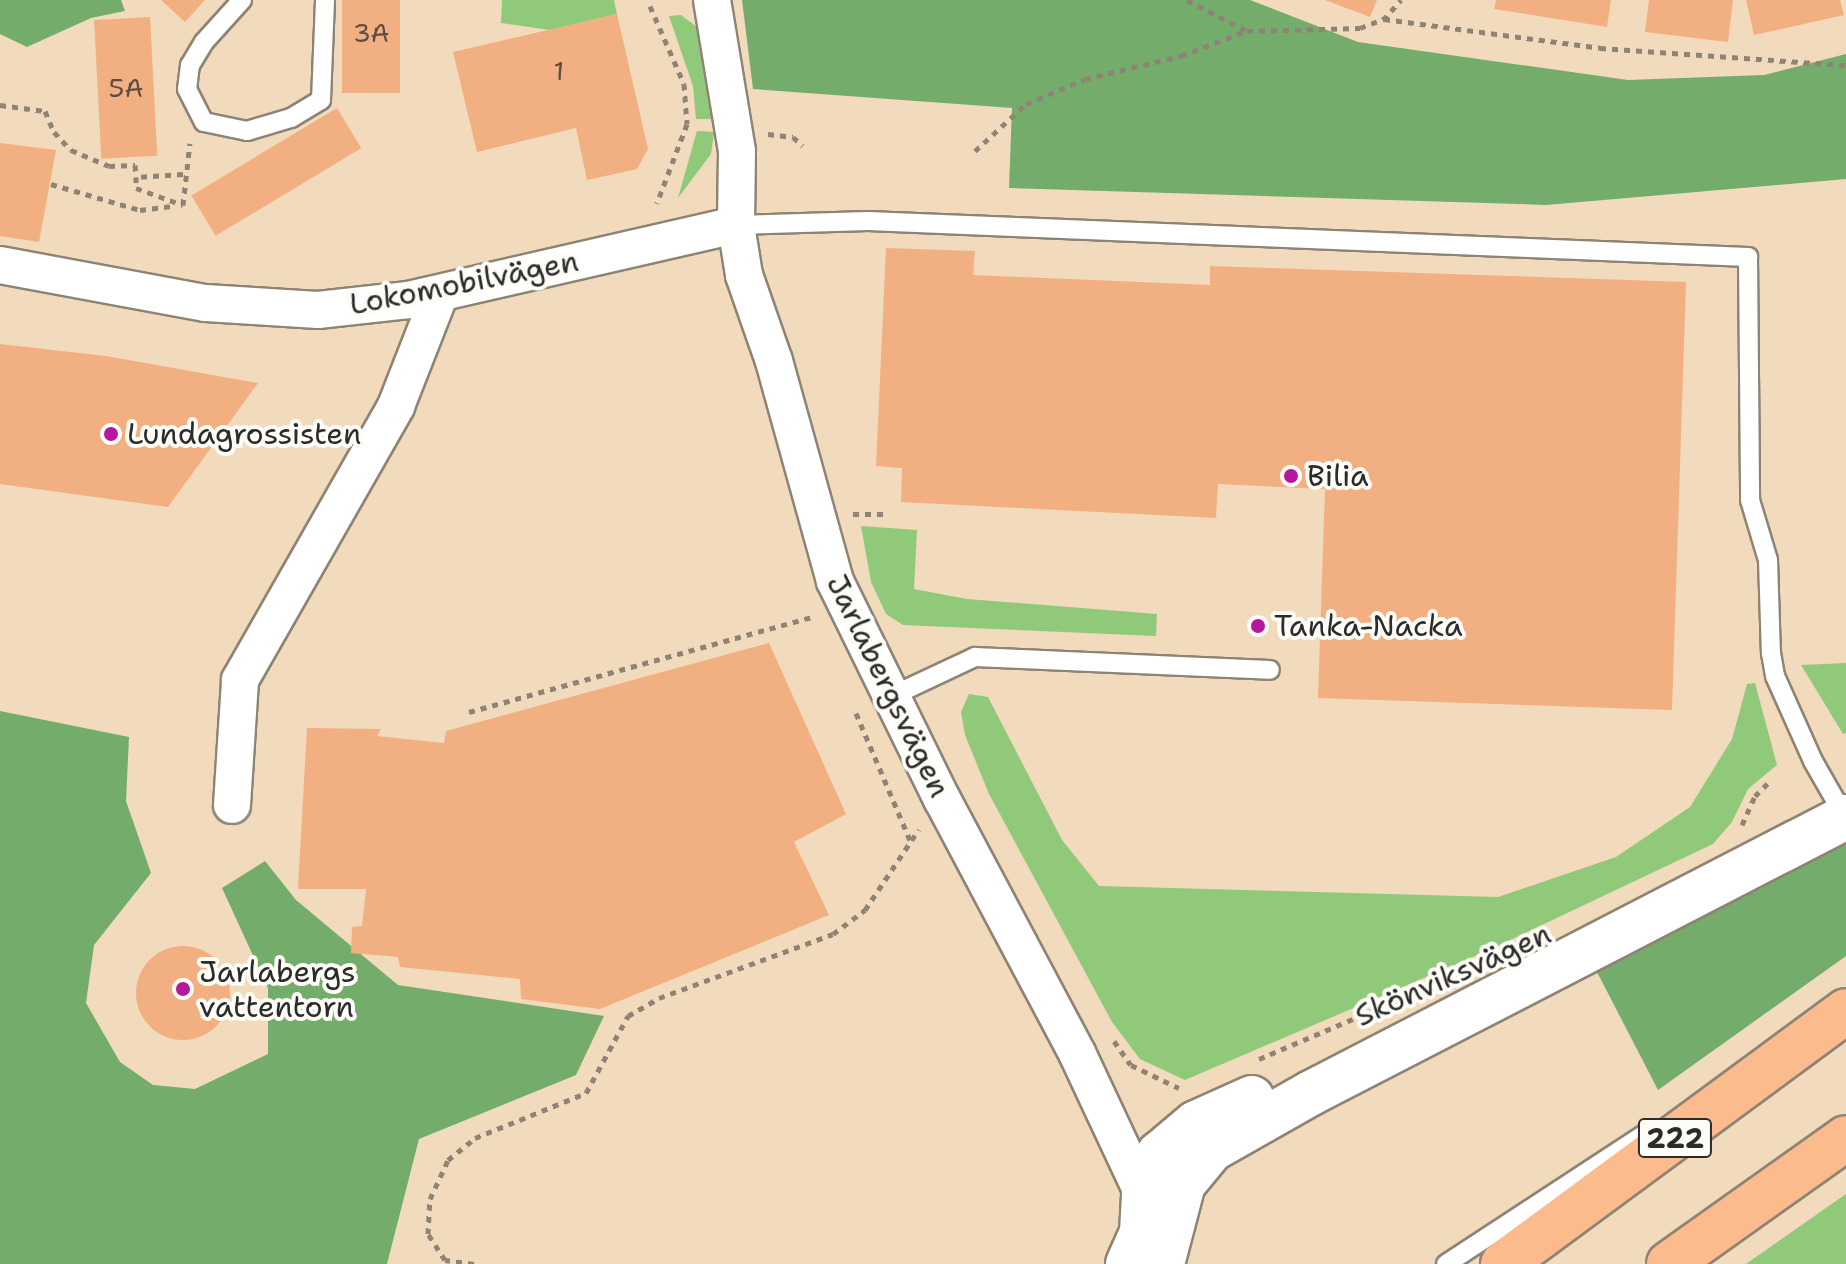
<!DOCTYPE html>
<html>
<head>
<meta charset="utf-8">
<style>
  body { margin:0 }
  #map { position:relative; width:1846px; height:1264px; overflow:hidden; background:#f1dbbc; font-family:"Shantell Sans",sans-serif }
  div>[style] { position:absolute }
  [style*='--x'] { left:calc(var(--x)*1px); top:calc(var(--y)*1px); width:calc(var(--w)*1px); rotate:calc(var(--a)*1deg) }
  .green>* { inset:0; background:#91c97b }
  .forest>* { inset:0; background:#74ad6b }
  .building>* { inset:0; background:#f2af82; transform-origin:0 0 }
  .round { border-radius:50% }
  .path>* { height:5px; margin-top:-2.5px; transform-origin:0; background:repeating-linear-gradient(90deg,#8e8374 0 6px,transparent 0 12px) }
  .roads { filter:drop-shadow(2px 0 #8e8374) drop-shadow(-2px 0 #8e8374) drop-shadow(0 2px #8e8374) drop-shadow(0 -2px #8e8374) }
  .service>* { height:18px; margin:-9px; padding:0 9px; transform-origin:9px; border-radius:9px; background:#fff }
  .minor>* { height:36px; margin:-18px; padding:0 18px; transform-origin:18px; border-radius:18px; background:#fff }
  .tertiary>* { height:44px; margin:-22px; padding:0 22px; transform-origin:22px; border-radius:22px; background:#fff }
  .motorway>* { height:44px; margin:-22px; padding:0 22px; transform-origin:22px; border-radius:22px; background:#fbbb8d }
  .dots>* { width:22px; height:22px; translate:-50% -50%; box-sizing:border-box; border:4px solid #fdfcf7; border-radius:50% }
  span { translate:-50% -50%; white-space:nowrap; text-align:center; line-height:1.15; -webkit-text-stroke:8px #fdfcf7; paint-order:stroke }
  .number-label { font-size:26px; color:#5d4c41 }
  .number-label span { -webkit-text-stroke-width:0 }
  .shield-label span { padding:2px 6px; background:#fdfcf7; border:2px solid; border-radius:6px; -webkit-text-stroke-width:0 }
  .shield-label { font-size:28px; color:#2b2b2b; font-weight:700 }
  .street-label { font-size:30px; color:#2b2b2b }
  .poi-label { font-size:30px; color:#2b2b2b }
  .left { translate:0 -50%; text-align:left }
</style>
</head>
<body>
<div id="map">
  <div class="green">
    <div style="clip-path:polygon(502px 0,614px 0,617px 14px,550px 30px,501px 23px)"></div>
    <div style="clip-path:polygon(681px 15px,697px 27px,711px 119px,696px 119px,693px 86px,669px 16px)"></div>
    <div style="clip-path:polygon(697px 131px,714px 132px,711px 154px,678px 198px)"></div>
    <div style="clip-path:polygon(861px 526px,917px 530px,914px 589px,967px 599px,1157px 614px,1156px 636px,903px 625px,886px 614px,871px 582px)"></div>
    <div style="clip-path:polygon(1846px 663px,1846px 733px,1843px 734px,1801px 665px)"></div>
    <div style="clip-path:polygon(1755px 683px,1777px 765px,1748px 789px,1732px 822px,1713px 844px,1487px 951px,1185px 1080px,1140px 1059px,1112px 1022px,989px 794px,965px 735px,961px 712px,969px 694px,988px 697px,1062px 840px,1099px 886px,1498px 897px,1616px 857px,1690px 807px,1732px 739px,1747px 684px)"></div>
    <div style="clip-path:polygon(1846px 1194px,1846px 1264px,1746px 1264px)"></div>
  </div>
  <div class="forest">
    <div style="clip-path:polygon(0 0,121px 0,125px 11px,91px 18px,27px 47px,0 34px)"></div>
    <div style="clip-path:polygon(742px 0,1250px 0,1358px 42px,1628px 80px,1764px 75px,1846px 54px,1846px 179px,1546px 205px,1009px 188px,1012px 108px,753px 89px)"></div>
    <div style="clip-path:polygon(0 711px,129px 737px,126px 801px,151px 873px,94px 945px,86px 1003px,120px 1062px,153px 1085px,195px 1089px,268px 1054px,268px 988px,222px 888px,265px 861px,296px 900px,398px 985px,604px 1016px,576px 1075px,419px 1139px,387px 1264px,0 1264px)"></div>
    <div style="clip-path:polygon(1846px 835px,1846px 956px,1658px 1090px,1597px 972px)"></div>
  </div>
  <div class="building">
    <div style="clip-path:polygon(161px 0,205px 0,185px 22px)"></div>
    <div style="left:342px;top:0;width:58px;height:93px"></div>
    <div style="clip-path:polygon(1325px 0,1377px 0,1370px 17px)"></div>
    <div style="clip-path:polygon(1496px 0,1611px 0,1607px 27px,1494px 9px)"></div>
    <div style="clip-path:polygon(1649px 0,1733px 0,1728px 42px,1645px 32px)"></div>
    <div style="clip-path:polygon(1746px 0,1840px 0,1844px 15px,1754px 35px)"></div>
    <div style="clip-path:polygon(617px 14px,648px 149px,637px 169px,587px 180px,576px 128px,477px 152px,453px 52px)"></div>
    <div style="left:150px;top:17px;width:139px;height:56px;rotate:87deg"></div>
    <div style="left:337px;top:108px;width:47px;height:170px;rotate:59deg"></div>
    <div style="clip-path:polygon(0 143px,56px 150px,39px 242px,0 236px)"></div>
    <div style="clip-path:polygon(886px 248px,975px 251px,973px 275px,1210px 285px,1210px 266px,1686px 282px,1672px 710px,1318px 698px,1325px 489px,1218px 484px,1216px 518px,901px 502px,902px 468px,876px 466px)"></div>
    <div style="clip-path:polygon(0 344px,106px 356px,258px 383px,168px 507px,0 484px)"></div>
    <div style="clip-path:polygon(769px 643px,846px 814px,794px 842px,829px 915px,600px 1009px,521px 999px,520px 979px,400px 967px,398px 957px,351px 953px,352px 927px,362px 926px,366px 889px,298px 889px,307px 728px,381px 729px,377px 736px,444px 743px,446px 731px)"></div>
    <div class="round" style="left:136px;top:946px;width:94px;height:94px"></div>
  </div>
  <div class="path">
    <div style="--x:1187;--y:0;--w:68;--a:27.3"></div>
    <div style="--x:1247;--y:31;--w:113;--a:-1.5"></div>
    <div style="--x:1360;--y:28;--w:26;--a:-21"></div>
    <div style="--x:1384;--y:19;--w:218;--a:7.6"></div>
    <div style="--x:1600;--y:48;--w:247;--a:4"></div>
    <div style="--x:650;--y:6;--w:85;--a:66.4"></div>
    <div style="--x:684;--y:84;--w:40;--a:85.7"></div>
    <div style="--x:687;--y:124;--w:85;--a:110.8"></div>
    <div style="--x:1383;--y:20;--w:27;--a:-48"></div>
    <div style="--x:0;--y:105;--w:45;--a:7.6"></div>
    <div style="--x:45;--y:111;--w:23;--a:67"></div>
    <div style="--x:54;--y:132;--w:25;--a:47"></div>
    <div style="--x:71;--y:150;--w:41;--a:22.8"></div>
    <div style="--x:109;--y:166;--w:26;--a:-2"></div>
    <div style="--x:135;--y:165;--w:12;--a:85"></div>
    <div style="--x:768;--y:134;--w:25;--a:7"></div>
    <div style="--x:793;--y:137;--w:13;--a:42"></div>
    <div style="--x:975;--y:151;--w:69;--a:-42.7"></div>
    <div style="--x:1026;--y:104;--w:64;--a:-23"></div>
    <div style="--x:1085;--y:79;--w:99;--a:-13.5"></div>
    <div style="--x:1181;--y:56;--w:70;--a:-21"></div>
    <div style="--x:183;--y:174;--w:47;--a:176.3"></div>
    <div style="--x:136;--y:177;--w:11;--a:90"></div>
    <div style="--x:136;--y:188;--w:50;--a:19.9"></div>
    <div style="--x:183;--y:205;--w:62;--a:-83.6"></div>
    <div style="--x:51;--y:184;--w:93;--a:16.3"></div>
    <div style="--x:140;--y:210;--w:32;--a:-7"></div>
    <div style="--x:853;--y:514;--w:34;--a:0"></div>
    <div style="--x:469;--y:712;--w:359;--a:-15.5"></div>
    <div style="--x:856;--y:713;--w:138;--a:67"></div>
    <div style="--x:1742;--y:825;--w:32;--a:-66"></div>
    <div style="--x:1755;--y:796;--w:20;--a:-45"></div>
    <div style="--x:1114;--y:1041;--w:29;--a:55"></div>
    <div style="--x:1131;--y:1065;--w:53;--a:25.6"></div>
    <div style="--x:1259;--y:1059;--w:150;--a:-23.1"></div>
    <div style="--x:474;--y:1264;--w:29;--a:-172"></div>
    <div style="--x:445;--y:1260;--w:31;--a:-123"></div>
    <div style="--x:428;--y:1234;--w:35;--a:-87"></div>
    <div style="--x:430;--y:1199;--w:43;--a:-65.2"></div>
    <div style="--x:448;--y:1160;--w:35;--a:-39"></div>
    <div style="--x:475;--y:1138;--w:120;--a:-22.1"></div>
    <div style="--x:586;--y:1093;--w:88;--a:-61.4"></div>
    <div style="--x:628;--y:1016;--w:36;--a:-30"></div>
    <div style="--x:659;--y:998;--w:185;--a:-20.2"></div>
    <div style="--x:833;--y:934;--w:40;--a:-37"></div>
    <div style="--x:865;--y:910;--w:97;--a:-56.3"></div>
  </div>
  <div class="roads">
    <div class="service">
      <div style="--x:242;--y:0;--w:57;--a:132.1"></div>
      <div style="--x:204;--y:42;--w:27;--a:121"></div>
      <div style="--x:190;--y:65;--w:24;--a:97"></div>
      <div style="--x:187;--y:89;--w:37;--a:63"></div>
      <div style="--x:204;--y:122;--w:44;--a:11.8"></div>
      <div style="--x:247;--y:131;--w:46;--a:-16.5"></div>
      <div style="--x:291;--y:118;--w:35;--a:-31"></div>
      <div style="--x:321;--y:100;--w:100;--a:-87.7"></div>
      <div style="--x:736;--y:225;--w:132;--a:-1.7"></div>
      <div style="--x:868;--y:221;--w:881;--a:2.34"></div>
      <div style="--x:1748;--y:257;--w:243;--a:89.5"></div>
      <div style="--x:1750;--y:500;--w:63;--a:73.3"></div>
      <div style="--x:1768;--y:560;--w:93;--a:88.2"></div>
      <div style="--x:1771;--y:653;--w:23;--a:80"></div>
      <div style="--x:1775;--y:676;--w:93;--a:65.9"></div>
      <div style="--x:1813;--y:761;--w:64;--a:60.3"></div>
      <div style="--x:892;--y:696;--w:92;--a:-25.2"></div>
      <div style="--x:975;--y:657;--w:295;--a:2.5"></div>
      <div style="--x:1446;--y:1264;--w:239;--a:-33.2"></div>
    </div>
    <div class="minor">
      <div style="--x:712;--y:0;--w:153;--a:80.6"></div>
      <div style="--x:737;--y:151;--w:74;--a:90.8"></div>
      <div style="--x:736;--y:225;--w:51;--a:80.9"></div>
      <div style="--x:744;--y:275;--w:91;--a:70.8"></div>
      <div style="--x:774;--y:361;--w:228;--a:74.5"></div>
      <div style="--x:835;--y:581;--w:243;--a:63.9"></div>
      <div style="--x:942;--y:799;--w:288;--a:62"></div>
      <div style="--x:1077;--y:1053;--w:158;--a:64.9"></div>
      <div style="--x:0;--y:265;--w:209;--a:10.5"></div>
      <div style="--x:206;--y:303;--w:112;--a:3.6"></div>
      <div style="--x:318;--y:310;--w:91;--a:-6.3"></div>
      <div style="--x:408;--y:300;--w:336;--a:-12.9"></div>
      <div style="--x:232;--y:805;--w:125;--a:-86.3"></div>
      <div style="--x:240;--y:680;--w:315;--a:-60.3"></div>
      <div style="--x:396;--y:406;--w:120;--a:-68.6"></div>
    </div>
    <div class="tertiary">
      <div style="--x:1128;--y:1264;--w:34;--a:-66"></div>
      <div style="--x:1142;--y:1233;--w:37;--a:-87"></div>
      <div style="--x:1144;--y:1196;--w:45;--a:-70.3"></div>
      <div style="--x:1159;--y:1154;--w:48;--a:-40"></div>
      <div style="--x:1196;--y:1123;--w:61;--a:-24.1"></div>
      <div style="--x:1162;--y:1264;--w:83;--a:-75.3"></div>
      <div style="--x:1183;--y:1184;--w:45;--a:-50.4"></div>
      <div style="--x:1212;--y:1149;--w:114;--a:-29.5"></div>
      <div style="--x:1311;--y:1093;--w:602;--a:-27.29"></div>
    </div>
    <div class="motorway">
      <div style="--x:1503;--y:1264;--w:426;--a:-36.4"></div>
      <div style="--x:1669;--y:1264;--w:217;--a:-35.4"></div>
    </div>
  </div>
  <div class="dots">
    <div style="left:111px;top:434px;background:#b5179e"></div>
    <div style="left:1291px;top:476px;background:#b5179e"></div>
    <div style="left:1258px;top:626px;background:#b5179e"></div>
    <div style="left:183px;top:989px;background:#b5179e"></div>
  </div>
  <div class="number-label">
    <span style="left:371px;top:33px">3A</span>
    <span style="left:559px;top:71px">1</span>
    <span style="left:126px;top:88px">5A</span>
  </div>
  <div class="shield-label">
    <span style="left:1675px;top:1138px">222</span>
  </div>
  <div class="street-label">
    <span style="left:464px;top:283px;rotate:-11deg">Lokomobilvägen</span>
    <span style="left:888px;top:686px;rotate:64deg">Jarlabergsvägen</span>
    <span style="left:1453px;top:975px;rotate:-24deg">Skönviksvägen</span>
  </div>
  <div class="poi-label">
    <span class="left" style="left:127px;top:434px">Lundagrossisten</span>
    <span class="left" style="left:1307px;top:476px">Bilia</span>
    <span class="left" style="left:1274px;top:626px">Tanka-Nacka</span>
    <span class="left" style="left:199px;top:989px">Jarlabergs<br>vattentorn</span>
  </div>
</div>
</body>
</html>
